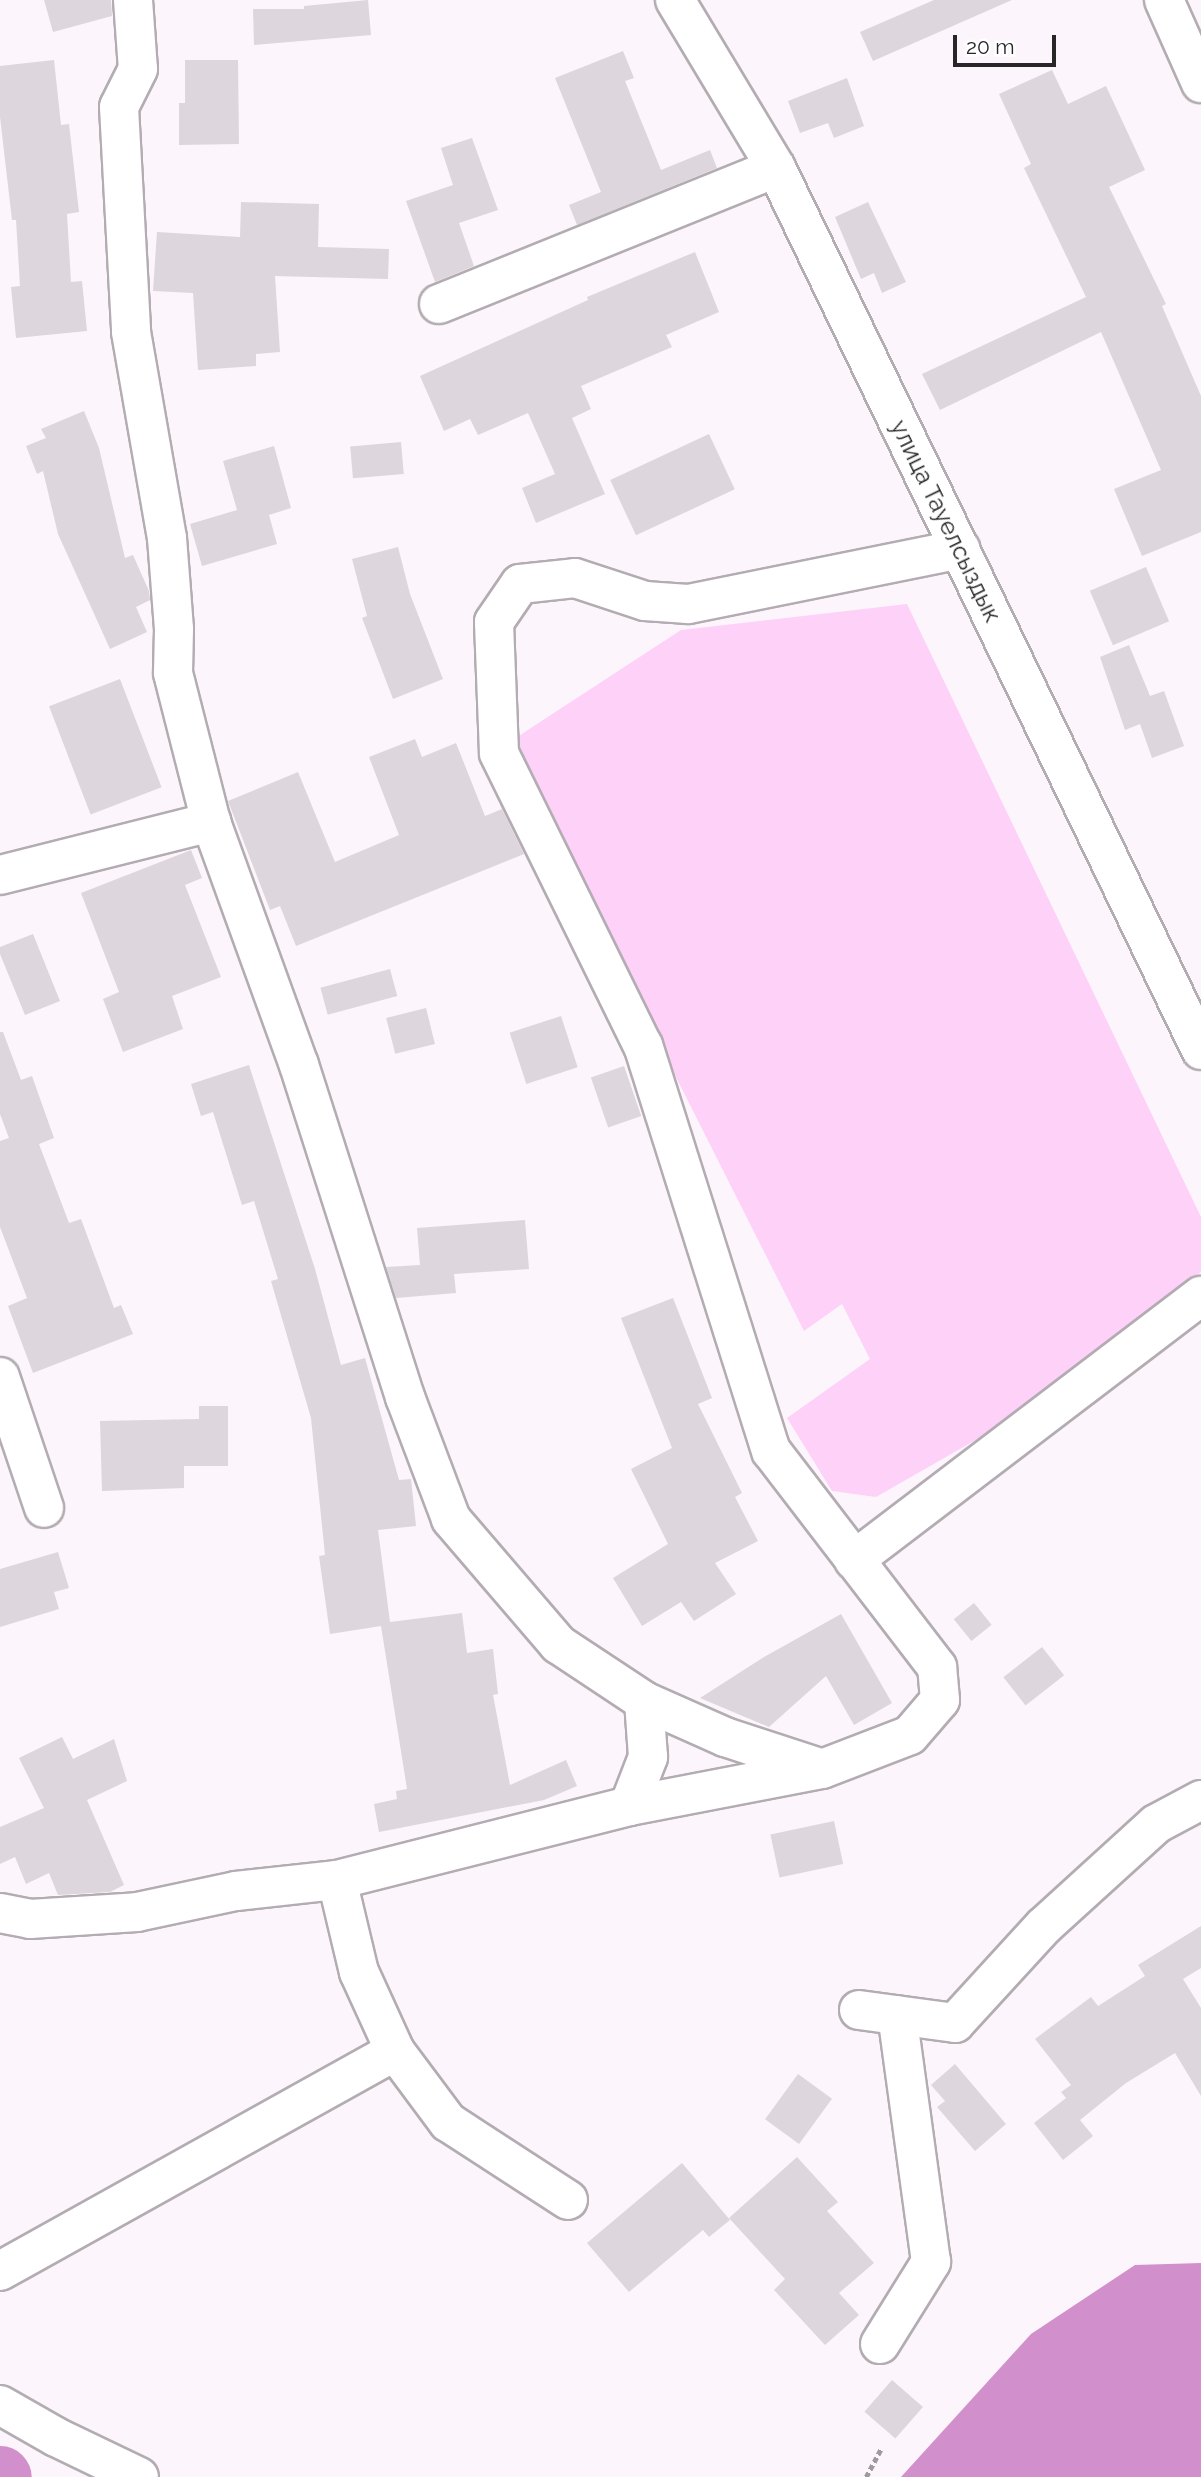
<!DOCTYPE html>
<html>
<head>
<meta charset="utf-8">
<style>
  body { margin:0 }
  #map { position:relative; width:1201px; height:2477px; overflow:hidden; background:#fcf5fb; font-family:Raleway,sans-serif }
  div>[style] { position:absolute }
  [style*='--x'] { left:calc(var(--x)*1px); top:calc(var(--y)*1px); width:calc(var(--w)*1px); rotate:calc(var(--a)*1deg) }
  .green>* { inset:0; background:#fed1f9 }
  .water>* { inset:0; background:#d190cb }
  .river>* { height:61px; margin:-30.5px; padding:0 30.5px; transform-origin:30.5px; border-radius:30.5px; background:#d190cb }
  .building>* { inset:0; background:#ddd6dc; transform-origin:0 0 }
  .path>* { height:4.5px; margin-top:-2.25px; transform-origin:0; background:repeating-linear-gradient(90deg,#9f9a9e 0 5px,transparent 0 8.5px) }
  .roads { filter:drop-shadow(2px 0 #b3acb2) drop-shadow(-2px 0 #b3acb2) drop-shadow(0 2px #b3acb2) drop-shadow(0 -2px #b3acb2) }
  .minor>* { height:38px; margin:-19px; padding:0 19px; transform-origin:19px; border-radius:19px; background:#fff }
  .major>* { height:38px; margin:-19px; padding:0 19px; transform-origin:19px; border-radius:19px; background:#fff }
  span { translate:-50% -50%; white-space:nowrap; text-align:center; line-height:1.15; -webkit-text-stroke:7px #fff; paint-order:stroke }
  .street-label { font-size:24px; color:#292628 }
  .scale { position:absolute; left:953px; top:35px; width:103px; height:32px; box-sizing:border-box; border:4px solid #292628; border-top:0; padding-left:9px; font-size:21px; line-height:24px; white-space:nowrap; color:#292628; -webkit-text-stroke:5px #fff; paint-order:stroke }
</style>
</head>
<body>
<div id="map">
  <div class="green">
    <div style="clip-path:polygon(907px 604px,1201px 1217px,1201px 1272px,1037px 1405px,876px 1497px,832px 1491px,787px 1418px,870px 1359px,842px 1304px,804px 1331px,617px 960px,514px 739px,681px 630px)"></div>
  </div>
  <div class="water">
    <div style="clip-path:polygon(1201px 2263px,1201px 2477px,901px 2477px,1031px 2334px,1135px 2265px)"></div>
  </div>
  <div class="river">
    <div style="--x:0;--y:2476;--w:1;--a:45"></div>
  </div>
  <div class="building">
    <div style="clip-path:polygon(44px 0,111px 0,112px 16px,53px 32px)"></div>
    <div style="clip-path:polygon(368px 0,371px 35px,254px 45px,253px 9px,304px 9px,304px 6px)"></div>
    <div style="clip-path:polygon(934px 0,1012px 0,873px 61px,860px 32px)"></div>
    <div style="clip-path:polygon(623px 51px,634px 78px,625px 81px,661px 170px,710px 150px,717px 168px,577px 225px,569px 205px,601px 192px,555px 78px)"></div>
    <div style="clip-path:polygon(54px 60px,61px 125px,69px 124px,79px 212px,67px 214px,71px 282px,82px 281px,87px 331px,16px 338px,11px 287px,20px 286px,16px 220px,12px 220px,0 117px,0 66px)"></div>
    <div style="clip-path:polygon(185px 60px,238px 60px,239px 144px,179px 145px,179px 103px,185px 103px)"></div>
    <div style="clip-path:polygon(1052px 70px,1068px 104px,1106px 86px,1145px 170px,1109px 187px,1166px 304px,1162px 306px,1201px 396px,1201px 532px,1142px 556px,1114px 489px,1161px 470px,1101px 332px,940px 410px,922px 374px,1086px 297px,1024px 168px,1031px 164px,999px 94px)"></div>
    <div style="clip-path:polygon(847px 78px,864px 126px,834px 138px,828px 123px,800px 133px,788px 101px)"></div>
    <div style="clip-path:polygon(472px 138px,498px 210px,459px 223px,474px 266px,435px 282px,406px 201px,453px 185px,441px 148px)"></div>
    <div style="clip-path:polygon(241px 202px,319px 204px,318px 247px,389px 249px,388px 279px,275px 276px,280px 352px,256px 354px,256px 366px,198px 370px,193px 293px,153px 291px,157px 232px,240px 237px)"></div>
    <div style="clip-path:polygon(868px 202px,906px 282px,882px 293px,874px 273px,861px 279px,835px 217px)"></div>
    <div style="clip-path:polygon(695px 252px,719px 312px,666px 335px,672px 347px,581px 386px,591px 409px,572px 418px,605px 494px,536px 523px,522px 488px,555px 474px,528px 413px,478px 435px,470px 419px,444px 431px,420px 376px,588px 300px,587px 297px)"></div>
    <div style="clip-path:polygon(84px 411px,99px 448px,125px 558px,133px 555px,149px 591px,150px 600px,136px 607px,147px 632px,110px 649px,58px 534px,43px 471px,37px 474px,26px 446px,46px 438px,41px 429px)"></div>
    <div style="left:709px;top:434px;width:61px;height:109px;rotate:65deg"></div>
    <div style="left:401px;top:442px;width:32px;height:51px;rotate:85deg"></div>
    <div style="clip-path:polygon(274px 446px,291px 508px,269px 515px,277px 544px,202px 566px,190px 524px,237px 510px,223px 461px)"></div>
    <div style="clip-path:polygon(398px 547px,410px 594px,443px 679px,393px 699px,362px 618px,367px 616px,352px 559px)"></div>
    <div style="left:1146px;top:567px;width:59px;height:61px;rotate:67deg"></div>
    <div style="clip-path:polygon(1129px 645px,1150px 696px,1164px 691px,1184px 746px,1152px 758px,1140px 724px,1125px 730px,1100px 657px)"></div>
    <div style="left:120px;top:679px;width:116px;height:76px;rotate:69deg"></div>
    <div style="clip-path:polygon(415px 739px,422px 757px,456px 743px,485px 816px,502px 809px,524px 854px,296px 946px,280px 906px,270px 910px,228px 801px,298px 772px,335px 862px,399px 835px,369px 757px)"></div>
    <div style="clip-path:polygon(191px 850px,202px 878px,185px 885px,221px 977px,172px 996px,183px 1029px,123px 1052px,103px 999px,119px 992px,81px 893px)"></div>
    <div style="clip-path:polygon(33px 934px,60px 1001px,25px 1015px,0 954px,0 947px)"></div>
    <div style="left:390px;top:969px;width:28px;height:72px;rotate:75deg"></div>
    <div style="left:426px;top:1008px;width:37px;height:41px;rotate:76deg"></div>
    <div style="left:561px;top:1016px;width:54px;height:54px;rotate:72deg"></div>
    <div style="clip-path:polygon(0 1032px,3px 1032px,21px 1080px,32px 1076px,54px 1138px,39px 1144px,69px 1223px,81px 1219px,114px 1308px,121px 1305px,133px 1334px,33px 1373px,8px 1306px,27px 1298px,0 1227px,0 1141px,9px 1138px,0 1114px)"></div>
    <div style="clip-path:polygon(249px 1065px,315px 1269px,341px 1365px,365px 1358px,399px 1480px,411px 1479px,416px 1526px,378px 1530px,390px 1622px,462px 1613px,467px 1653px,493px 1649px,498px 1694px,493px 1695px,510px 1785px,566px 1760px,577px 1786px,544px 1800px,379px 1832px,374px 1804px,397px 1799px,396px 1791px,407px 1789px,381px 1626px,330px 1634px,319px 1556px,325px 1555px,311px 1418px,271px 1281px,278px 1279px,254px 1201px,242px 1205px,213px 1112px,201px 1116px,191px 1084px)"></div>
    <div style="left:624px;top:1066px;width:53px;height:35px;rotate:71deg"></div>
    <div style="clip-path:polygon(525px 1220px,529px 1269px,454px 1274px,456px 1293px,396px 1298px,386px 1267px,420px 1265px,417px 1228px)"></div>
    <div style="clip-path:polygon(673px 1298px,712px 1398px,698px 1404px,742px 1493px,735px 1497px,758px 1541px,715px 1563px,736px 1594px,694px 1621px,681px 1602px,642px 1626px,613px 1578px,668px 1544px,631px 1469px,672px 1448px,621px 1318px)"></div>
    <div style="clip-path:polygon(199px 1406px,228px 1406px,228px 1466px,184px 1466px,184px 1488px,102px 1491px,100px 1421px,199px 1419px)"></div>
    <div style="clip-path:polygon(58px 1552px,69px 1588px,54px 1592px,59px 1609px,0 1627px,0 1569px)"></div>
    <div style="left:974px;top:1603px;width:28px;height:26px;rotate:51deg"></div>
    <div style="clip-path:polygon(841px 1614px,892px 1703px,854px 1725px,826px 1676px,769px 1727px,700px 1698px,764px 1657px)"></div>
    <div style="left:1042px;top:1647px;width:36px;height:49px;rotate:52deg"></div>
    <div style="clip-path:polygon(62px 1737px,73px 1759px,114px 1739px,127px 1781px,87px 1800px,124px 1885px,110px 1892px,58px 1895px,49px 1873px,26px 1884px,15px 1857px,0 1864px,0 1827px,44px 1808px,19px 1758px)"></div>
    <div style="left:834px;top:1821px;width:44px;height:65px;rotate:78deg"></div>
    <div style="clip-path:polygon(1201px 1926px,1201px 1968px,1183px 1979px,1201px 2008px,1201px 2096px,1175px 2053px,1126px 2083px,1080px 2120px,1093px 2136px,1063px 2160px,1034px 2123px,1066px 2098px,1061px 2092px,1071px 2085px,1035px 2039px,1091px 1997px,1098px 2006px,1145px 1976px,1138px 1965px)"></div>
    <div style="clip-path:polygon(955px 2064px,1006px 2124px,975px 2151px,937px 2107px,945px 2101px,931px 2085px)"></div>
    <div style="left:798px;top:2074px;width:42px;height:56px;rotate:36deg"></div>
    <div style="clip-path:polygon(797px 2157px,838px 2202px,827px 2211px,874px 2263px,839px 2293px,859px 2315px,825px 2345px,774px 2290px,785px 2279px,729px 2218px)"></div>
    <div style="clip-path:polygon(682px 2163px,730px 2220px,709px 2237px,703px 2230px,629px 2292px,587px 2243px)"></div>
    <div style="left:892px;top:2380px;width:41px;height:42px;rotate:41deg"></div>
  </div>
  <div class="path">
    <div style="--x:866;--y:2477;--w:32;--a:-62"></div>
  </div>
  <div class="roads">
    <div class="minor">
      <div style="--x:133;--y:0;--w:69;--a:85.9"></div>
      <div style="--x:138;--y:69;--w:42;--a:116.6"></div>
      <div style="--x:119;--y:107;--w:225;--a:86.9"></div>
      <div style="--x:131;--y:332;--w:209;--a:80.1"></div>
      <div style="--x:167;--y:538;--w:91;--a:85.6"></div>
      <div style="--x:174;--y:629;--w:44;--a:91.3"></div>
      <div style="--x:173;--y:673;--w:154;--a:75.7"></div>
      <div style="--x:211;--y:822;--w:258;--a:70.1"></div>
      <div style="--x:299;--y:1065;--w:349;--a:72.3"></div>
      <div style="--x:405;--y:1397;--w:130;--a:69.3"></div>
      <div style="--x:451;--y:1519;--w:165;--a:49.4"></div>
      <div style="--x:558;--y:1644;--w:103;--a:33.5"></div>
      <div style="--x:644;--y:1701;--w:89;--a:24"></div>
      <div style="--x:725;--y:1737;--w:100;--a:18.1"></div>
      <div style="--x:675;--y:0;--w:196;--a:59"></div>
      <div style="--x:776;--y:168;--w:979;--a:64.27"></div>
      <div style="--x:439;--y:304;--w:363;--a:-22"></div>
      <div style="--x:0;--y:875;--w:218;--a:-14.1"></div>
      <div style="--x:0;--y:1377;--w:138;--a:71.4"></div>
      <div style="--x:854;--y:1560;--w:436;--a:-37.3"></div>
      <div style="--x:629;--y:1806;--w:53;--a:-68.8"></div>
      <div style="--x:648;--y:1757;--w:56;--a:-94.1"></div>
      <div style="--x:337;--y:1880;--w:95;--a:76.6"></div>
      <div style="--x:359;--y:1972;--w:87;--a:65.5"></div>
      <div style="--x:395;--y:2051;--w:89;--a:53.3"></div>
      <div style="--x:448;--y:2122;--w:143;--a:33"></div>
      <div style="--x:0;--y:1913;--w:31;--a:11"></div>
      <div style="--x:30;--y:1919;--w:107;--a:-3.7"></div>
      <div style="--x:137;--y:1912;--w:101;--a:-12"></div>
      <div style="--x:236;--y:1891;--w:102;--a:-6.2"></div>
      <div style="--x:337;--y:1880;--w:301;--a:-14.2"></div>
      <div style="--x:629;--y:1806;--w:197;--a:-10.9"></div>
      <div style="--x:822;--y:1769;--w:94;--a:-21.1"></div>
      <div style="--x:910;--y:1735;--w:46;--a:-49.4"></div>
      <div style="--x:940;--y:1700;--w:33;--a:-95"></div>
      <div style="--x:937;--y:1667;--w:272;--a:-127.5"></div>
      <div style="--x:771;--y:1451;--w:425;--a:-107.5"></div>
      <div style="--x:643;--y:1046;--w:326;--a:-116.2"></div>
      <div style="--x:499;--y:753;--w:131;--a:-92.2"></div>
      <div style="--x:494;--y:622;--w:46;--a:-55.6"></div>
      <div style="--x:520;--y:584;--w:55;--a:-6.2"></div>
      <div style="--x:575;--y:578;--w:74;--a:18.2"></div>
      <div style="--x:645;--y:601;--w:43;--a:4"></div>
      <div style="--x:688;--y:604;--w:278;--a:-11.4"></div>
      <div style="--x:859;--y:2010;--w:97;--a:7.7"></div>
      <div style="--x:955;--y:2023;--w:132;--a:-47.5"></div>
      <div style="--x:1044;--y:1926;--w:151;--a:-42.3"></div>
      <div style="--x:1156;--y:1824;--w:51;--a:-28.1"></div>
      <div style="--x:0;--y:2271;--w:452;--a:-29.1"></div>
      <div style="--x:880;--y:2344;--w:97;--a:-58.1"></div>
      <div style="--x:931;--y:2262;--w:249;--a:-97.8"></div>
      <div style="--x:0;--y:2405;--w:64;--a:29.7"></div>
      <div style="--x:56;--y:2437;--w:92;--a:25.7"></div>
    </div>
    <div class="major">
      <div style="--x:1164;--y:0;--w:91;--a:66"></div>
    </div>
  </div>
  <div class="street-label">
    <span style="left:946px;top:521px;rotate:64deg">улица Тауелсыздык</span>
  </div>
  <div class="scale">20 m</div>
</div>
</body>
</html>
